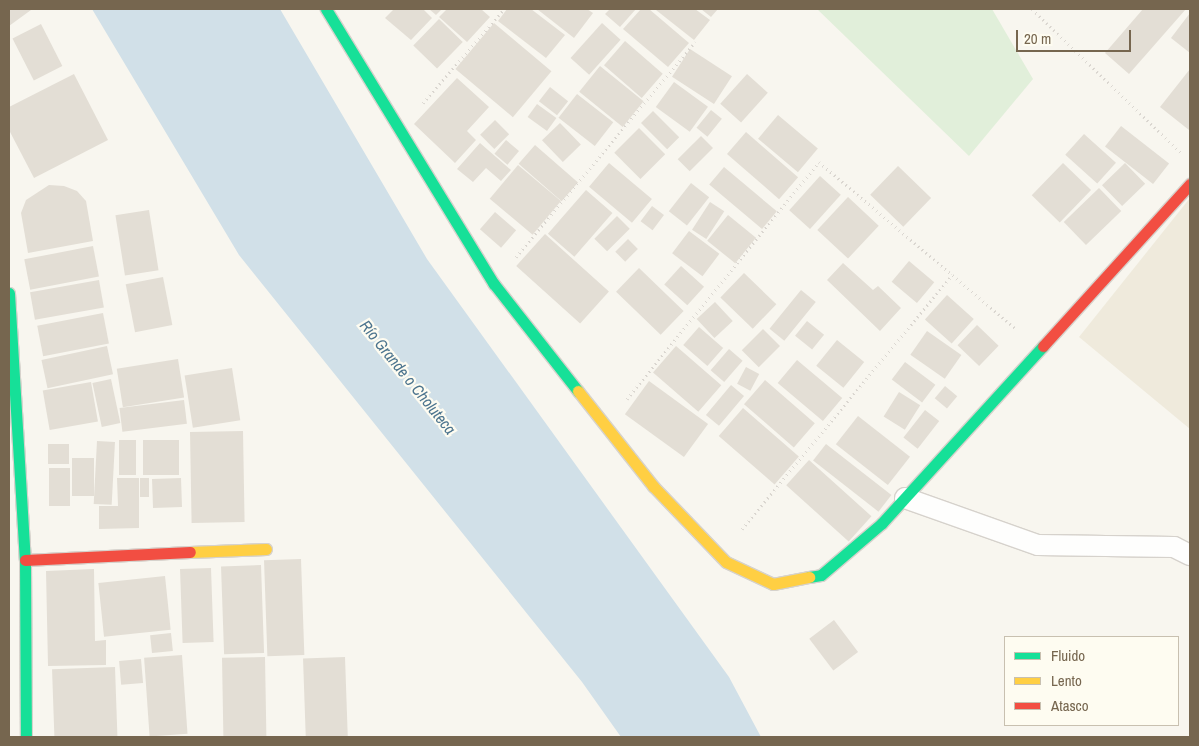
<!DOCTYPE html>
<html>
<head>
<meta charset="utf-8">
<style>
  body { margin:0 }
  #map { position:relative; width:1199px; height:746px; overflow:hidden; background:#f8f6ef; font-family:"Archivo Narrow",sans-serif }
  div>[style] { position:absolute }
  [style*='--x'] { left:calc(var(--x)*1px); top:calc(var(--y)*1px); width:calc(var(--w)*1px); rotate:calc(var(--a)*1deg) }
  .residential>* { inset:0; background:#efeadc }
  .green>* { inset:0; background:#e1efda }
  .water>* { inset:0; background:#d1e0e8 }
  .building>* { inset:0; background:#e3ded5; transform-origin:0 0 }
  .path>* { height:3px; margin-top:-1.5px; transform-origin:0; background:repeating-linear-gradient(90deg,#dad6d0 0 1px,transparent 0 5px) }
  .roads { filter:drop-shadow(1px 0 #d6d2cc) drop-shadow(-1px 0 #d6d2cc) drop-shadow(0 1px #d6d2cc) drop-shadow(0 -1px #d6d2cc) }
  .lane>* { height:20px; margin:-10px; padding:0 10px; transform-origin:10px; border-radius:10px; background:#fefefd }
  .fast>* { height:11px; margin:-5.5px; padding:0 5.5px; transform-origin:5.5px; border-radius:5.5px; background:#16e098 }
  .slow>* { height:11px; margin:-5.5px; padding:0 5.5px; transform-origin:5.5px; border-radius:5.5px; background:#ffcf43 }
  .jam>* { height:11px; margin:-5.5px; padding:0 5.5px; transform-origin:5.5px; border-radius:5.5px; background:#f24e42 }
  span { translate:-50% -50%; white-space:nowrap; text-align:center; line-height:1.15; -webkit-text-stroke:4.5px #fefcf1; paint-order:stroke }
  .water-label { font-size:16px; color:#4c748e; font-style:italic }
  .frame { position:absolute; inset:0; border:10px solid #76664f; pointer-events:none }
  .legend { position:absolute; left:1004px; top:636px; width:175px; height:90px; box-sizing:border-box; background:#fefcf1; border:1px solid #c8c0b0; margin:0; padding:6px 9px; list-style:none; font-size:15px; color:#76664f }
  .legend li { display:flex; align-items:center; gap:10px; height:25px }
  .legend b { width:25px; border:1px solid #c8c0b0 }
  .scale { position:absolute; left:1016px; top:30px; width:115px; height:22px; box-sizing:border-box; border:2px solid #76664f; border-top:0; padding-left:6px; font-size:15px; line-height:18px; white-space:nowrap; color:#76664f; -webkit-text-stroke:4px #fefcf1; paint-order:stroke }
</style>
</head>
<body>
<div id="map">
  <div class="residential">
    <div style="clip-path:polygon(1190px 198px,1190px 429px,1079px 337px)"></div>
  </div>
  <div class="green">
    <div style="clip-path:polygon(817px 9px,992px 9px,1033px 79px,969px 156px)"></div>
  </div>
  <div class="water">
    <div style="clip-path:polygon(92px 9px,280px 9px,427px 259px,729px 677px,761px 737px,621px 737px,582px 682px,239px 255px)"></div>
  </div>
  <div class="building">
    <div style="clip-path:polygon(9px 9px,30px 9px,31px 10px,9px 26px)"></div>
    <div style="clip-path:polygon(394px 9px,423px 9px,432px 18px,411px 40px,385px 18px)"></div>
    <div style="clip-path:polygon(429px 9px,442px 9px,436px 15px)"></div>
    <div style="clip-path:polygon(447px 9px,481px 9px,490px 17px,467px 42px,439px 17px)"></div>
    <div style="clip-path:polygon(507px 9px,531px 9px,565px 35px,546px 58px,498px 21px)"></div>
    <div style="clip-path:polygon(537px 9px,587px 9px,593px 13px,574px 38px)"></div>
    <div style="clip-path:polygon(610px 9px,636px 9px,620px 27px,605px 14px)"></div>
    <div style="clip-path:polygon(641px 9px,649px 9px,689px 43px,668px 67px,623px 29px)"></div>
    <div style="clip-path:polygon(695px 9px,710px 20px,694px 40px,656px 10px)"></div>
    <div style="clip-path:polygon(701px 9px,718px 9px,711px 17px)"></div>
    <div style="clip-path:polygon(1143px 9px,1186px 9px,1129px 74px,1105px 53px)"></div>
    <div style="clip-path:polygon(1190px 13px,1190px 53px,1171px 38px)"></div>
    <div style="left:439px;top:19px;width:33px;height:37px;rotate:44deg"></div>
    <div style="left:494px;top:23px;width:75px;height:60px;rotate:40deg"></div>
    <div style="left:602px;top:23px;width:25px;height:47px;rotate:42deg"></div>
    <div style="left:41px;top:24px;width:47px;height:32px;rotate:63deg"></div>
    <div style="left:625px;top:41px;width:50px;height:32px;rotate:41deg"></div>
    <div style="left:690px;top:49px;width:50px;height:33px;rotate:33deg"></div>
    <div style="left:600px;top:66px;width:56px;height:33px;rotate:39deg"></div>
    <div style="clip-path:polygon(1190px 69px,1190px 129px,1189px 130px,1160px 107px)"></div>
    <div style="clip-path:polygon(74px 74px,108px 140px,34px 178px,9px 130px,9px 107px)"></div>
    <div style="left:747px;top:74px;width:28px;height:40px;rotate:42deg"></div>
    <div style="clip-path:polygon(457px 78px,489px 107px,467px 131px,476px 140px,455px 163px,414px 124px)"></div>
    <div style="left:674px;top:82px;width:42px;height:31px;rotate:36deg"></div>
    <div style="left:550px;top:87px;width:23px;height:18px;rotate:38deg"></div>
    <div style="left:577px;top:94px;width:46px;height:30px;rotate:38deg"></div>
    <div style="left:537px;top:104px;width:24px;height:16px;rotate:36deg"></div>
    <div style="left:711px;top:110px;width:14px;height:23px;rotate:39deg"></div>
    <div style="left:653px;top:111px;width:37px;height:17px;rotate:45deg"></div>
    <div style="left:778px;top:115px;width:52px;height:31px;rotate:40deg"></div>
    <div style="left:495px;top:120px;width:20px;height:21px;rotate:45deg"></div>
    <div style="left:560px;top:123px;width:30px;height:25px;rotate:46deg"></div>
    <div style="left:1121px;top:126px;width:61px;height:26px;rotate:38deg"></div>
    <div style="left:639px;top:128px;width:37px;height:35px;rotate:45deg"></div>
    <div style="left:746px;top:132px;width:69px;height:29px;rotate:41deg"></div>
    <div style="left:1084px;top:134px;width:43px;height:28px;rotate:42deg"></div>
    <div style="left:701px;top:136px;width:17px;height:33px;rotate:45deg"></div>
    <div style="left:506px;top:140px;width:17px;height:18px;rotate:40deg"></div>
    <div style="clip-path:polygon(480px 143px,511px 170px,501px 181px,486px 168px,473px 182px,457px 169px)"></div>
    <div style="left:535px;top:145px;width:57px;height:25px;rotate:41deg"></div>
    <div style="left:609px;top:163px;width:56px;height:31px;rotate:40deg"></div>
    <div style="left:1063px;top:163px;width:39px;height:45px;rotate:44deg"></div>
    <div style="left:1125px;top:163px;width:29px;height:32px;rotate:46deg"></div>
    <div style="left:518px;top:165px;width:56px;height:44px;rotate:40deg"></div>
    <div style="left:898px;top:166px;width:46px;height:40px;rotate:44deg"></div>
    <div style="left:724px;top:167px;width:69px;height:23px;rotate:40deg"></div>
    <div style="left:820px;top:176px;width:28px;height:46px;rotate:42deg"></div>
    <div style="left:691px;top:183px;width:23px;height:36px;rotate:38deg"></div>
    <div style="clip-path:polygon(49px 185px,64px 186px,77px 191px,86px 201px,93px 241px,28px 253px,21px 213px,26px 200px)"></div>
    <div style="left:1099px;top:188px;width:32px;height:49px;rotate:46deg"></div>
    <div style="left:586px;top:190px;width:35px;height:58px;rotate:41deg"></div>
    <div style="left:848px;top:197px;width:42px;height:45px;rotate:43deg"></div>
    <div style="left:710px;top:202px;width:17px;height:33px;rotate:33deg"></div>
    <div style="left:652px;top:206px;width:15px;height:19px;rotate:37deg"></div>
    <div style="left:149px;top:210px;width:61px;height:34px;rotate:81deg"></div>
    <div style="left:495px;top:212px;width:28px;height:23px;rotate:41deg"></div>
    <div style="left:728px;top:215px;width:36px;height:33px;rotate:39deg"></div>
    <div style="left:617px;top:216px;width:18px;height:32px;rotate:45deg"></div>
    <div style="left:689px;top:231px;width:38px;height:28px;rotate:37deg"></div>
    <div style="left:545px;top:234px;width:86px;height:43px;rotate:42deg"></div>
    <div style="left:628px;top:239px;width:14px;height:18px;rotate:45deg"></div>
    <div style="left:93px;top:246px;width:31px;height:70px;rotate:79deg"></div>
    <div style="left:909px;top:261px;width:33px;height:27px;rotate:40deg"></div>
    <div style="clip-path:polygon(843px 263px,873px 290px,878px 286px,901px 308px,880px 331px,827px 280px)"></div>
    <div style="left:681px;top:266px;width:31px;height:25px;rotate:42deg"></div>
    <div style="left:639px;top:268px;width:62px;height:33px;rotate:44deg"></div>
    <div style="left:744px;top:273px;width:45px;height:34px;rotate:44deg"></div>
    <div style="left:163px;top:277px;width:49px;height:38px;rotate:79deg"></div>
    <div style="left:99px;top:280px;width:28px;height:70px;rotate:80deg"></div>
    <div style="left:801px;top:290px;width:19px;height:50px;rotate:39deg"></div>
    <div style="left:947px;top:295px;width:36px;height:33px;rotate:42deg"></div>
    <div style="left:715px;top:302px;width:26px;height:25px;rotate:47deg"></div>
    <div style="left:103px;top:313px;width:31px;height:67px;rotate:79deg"></div>
    <div style="left:807px;top:321px;width:22px;height:19px;rotate:39deg"></div>
    <div style="left:977px;top:325px;width:30px;height:28px;rotate:44deg"></div>
    <div style="left:699px;top:327px;width:32px;height:24px;rotate:41deg"></div>
    <div style="left:763px;top:329px;width:24px;height:30px;rotate:45deg"></div>
    <div style="left:927px;top:331px;width:42px;height:29px;rotate:35deg"></div>
    <div style="left:837px;top:340px;width:35px;height:33px;rotate:39deg"></div>
    <div style="left:107px;top:346px;width:29px;height:67px;rotate:78deg"></div>
    <div style="left:676px;top:346px;width:60px;height:35px;rotate:41deg"></div>
    <div style="left:729px;top:349px;width:18px;height:28px;rotate:41deg"></div>
    <div style="left:178px;top:359px;width:39px;height:62px;rotate:81deg"></div>
    <div style="left:797px;top:360px;width:59px;height:30px;rotate:40deg"></div>
    <div style="left:905px;top:362px;width:38px;height:22px;rotate:37deg"></div>
    <div style="left:746px;top:367px;width:15px;height:19px;rotate:28deg"></div>
    <div style="left:232px;top:368px;width:53px;height:48px;rotate:81deg"></div>
    <div style="left:111px;top:379px;width:45px;height:19px;rotate:78deg"></div>
    <div style="left:765px;top:380px;width:66px;height:32px;rotate:41deg"></div>
    <div style="left:649px;top:381px;width:73px;height:41px;rotate:36deg"></div>
    <div style="left:91px;top:382px;width:40px;height:49px;rotate:80deg"></div>
    <div style="left:731px;top:385px;width:17px;height:39px;rotate:40deg"></div>
    <div style="left:945px;top:386px;width:16px;height:16px;rotate:40deg"></div>
    <div style="left:899px;top:392px;width:25px;height:29px;rotate:32deg"></div>
    <div style="left:184px;top:400px;width:24px;height:65px;rotate:83deg"></div>
    <div style="left:743px;top:408px;width:74px;height:37px;rotate:41deg"></div>
    <div style="left:925px;top:410px;width:18px;height:35px;rotate:38deg"></div>
    <div style="left:858px;top:416px;width:66px;height:36px;rotate:38deg"></div>
    <div style="left:243px;top:431px;width:91px;height:53px;rotate:89deg"></div>
    <div style="left:119px;top:440px;width:17px;height:35px"></div>
    <div style="left:143px;top:440px;width:36px;height:35px"></div>
    <div style="left:97px;top:441px;width:18px;height:63px;rotate:3deg"></div>
    <div style="left:48px;top:444px;width:21px;height:20px"></div>
    <div style="left:826px;top:444px;width:83px;height:21px;rotate:38deg"></div>
    <div style="left:72px;top:458px;width:22px;height:38px"></div>
    <div style="left:809px;top:460px;width:84px;height:34px;rotate:42deg"></div>
    <div style="left:49px;top:468px;width:21px;height:38px"></div>
    <div style="clip-path:polygon(117px 478px,139px 478px,139px 528px,99px 529px,99px 506px,118px 506px)"></div>
    <div style="left:140px;top:478px;width:9px;height:19px"></div>
    <div style="left:181px;top:478px;width:29px;height:29px;rotate:88deg"></div>
    <div style="left:301px;top:559px;width:96px;height:37px;rotate:88deg"></div>
    <div style="left:261px;top:565px;width:88px;height:40px;rotate:88deg"></div>
    <div style="left:211px;top:568px;width:74px;height:31px;rotate:88deg"></div>
    <div style="clip-path:polygon(94px 569px,95px 641px,106px 640px,106px 665px,48px 666px,46px 571px)"></div>
    <div style="left:165px;top:576px;width:54px;height:67px;rotate:84deg"></div>
    <div style="left:834px;top:620px;width:40px;height:31px;rotate:53deg"></div>
    <div style="left:171px;top:633px;width:18px;height:21px;rotate:84deg"></div>
    <div style="left:182px;top:655px;width:79px;height:38px;rotate:86deg"></div>
    <div style="left:265px;top:657px;width:80px;height:43px;rotate:89deg"></div>
    <div style="left:345px;top:657px;width:80px;height:42px;rotate:88deg"></div>
    <div style="left:141px;top:659px;width:24px;height:22px;rotate:85deg"></div>
    <div style="left:115px;top:667px;width:70px;height:63px;rotate:88deg"></div>
  </div>
  <div class="path">
    <div style="--x:1032;--y:9;--w:207;--a:44"></div>
    <div style="--x:423;--y:103;--w:124;--a:-49.2"></div>
    <div style="--x:516;--y:257;--w:280;--a:-50.2"></div>
    <div style="--x:627;--y:399;--w:305;--a:-51"></div>
    <div style="--x:819;--y:162;--w:257;--a:40.3"></div>
    <div style="--x:742;--y:529;--w:330;--a:-50.4"></div>
  </div>
  <div class="roads">
    <div class="lane">
      <div style="--x:905;--y:498;--w:141;--a:19.5"></div>
      <div style="--x:1038;--y:545;--w:136;--a:0.8"></div>
      <div style="--x:1174;--y:547;--w:18;--a:27"></div>
    </div>
    <div class="fast">
      <div style="--x:326;--y:9;--w:322;--a:58.6"></div>
      <div style="--x:494;--y:284;--w:136;--a:51.9"></div>
      <div style="--x:9;--y:293;--w:267;--a:86.6"></div>
      <div style="--x:25;--y:560;--w:177;--a:89.7"></div>
      <div style="--x:809;--y:577;--w:12;--a:-9"></div>
      <div style="--x:821;--y:575;--w:80;--a:-40.4"></div>
      <div style="--x:882;--y:523;--w:239;--a:-47.7"></div>
    </div>
    <div class="slow">
      <div style="--x:578;--y:391;--w:121;--a:51.7"></div>
      <div style="--x:653;--y:486;--w:105;--a:46.2"></div>
      <div style="--x:726;--y:562;--w:52;--a:25.1"></div>
      <div style="--x:773;--y:584;--w:37;--a:-11"></div>
      <div style="--x:190;--y:552;--w:76;--a:-2.3"></div>
    </div>
    <div class="jam">
      <div style="--x:1043;--y:346;--w:219;--a:-47.8"></div>
      <div style="--x:25;--y:560;--w:165;--a:-2.8"></div>
    </div>
  </div>
  <div class="water-label">
    <span style="left:408px;top:377px;rotate:51deg">Río Grande o Choluteca</span>
  </div>
  <div class="frame"></div>
  <ul class="legend">
  <li><b style="height:6px;background:#16e098"></b>Fluido</li>
  <li><b style="height:6px;background:#ffcf43"></b>Lento</li>
  <li><b style="height:6px;background:#f24e42"></b>Atasco</li>
  </ul>
  <div class="scale">20 m</div>
</div>
</body>
</html>
